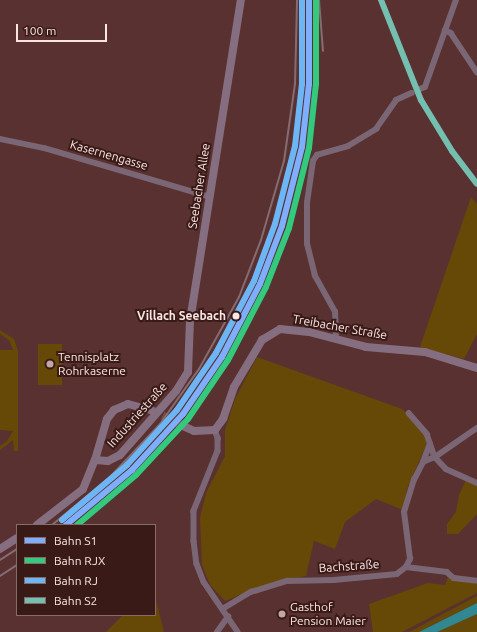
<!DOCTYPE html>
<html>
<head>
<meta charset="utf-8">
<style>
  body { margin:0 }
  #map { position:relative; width:477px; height:632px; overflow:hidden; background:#583130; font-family:Ubuntu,sans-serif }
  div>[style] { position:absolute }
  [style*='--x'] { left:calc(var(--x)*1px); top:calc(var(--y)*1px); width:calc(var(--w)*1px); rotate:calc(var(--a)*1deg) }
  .green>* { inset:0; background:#664906; transform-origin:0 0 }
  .water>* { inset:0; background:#328892 }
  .secondary-tunnel>* { height:8px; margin-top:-4px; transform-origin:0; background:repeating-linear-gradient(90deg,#704c4b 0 8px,transparent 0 12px) }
  .street>* { height:5.5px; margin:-2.75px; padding:0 2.75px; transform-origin:2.75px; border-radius:2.75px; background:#7a6675 }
  .secondary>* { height:8px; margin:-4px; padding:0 4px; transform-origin:4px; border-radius:4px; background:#866e81 }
  .rail>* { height:2px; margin:-1px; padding:0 1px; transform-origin:1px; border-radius:1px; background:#856c72 }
  .rail-1>* { height:6px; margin:-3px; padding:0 3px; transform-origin:3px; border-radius:3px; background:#80aeff }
  .rail-2>* { height:6px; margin:-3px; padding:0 3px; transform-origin:3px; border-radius:3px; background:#33ca7d }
  .rail-3>* { height:6px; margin:-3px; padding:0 3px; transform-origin:3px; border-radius:3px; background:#6db6f5 }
  .rail-4>* { height:6px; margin:-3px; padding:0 3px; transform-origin:3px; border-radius:3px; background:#74bfaf }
  .dots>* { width:11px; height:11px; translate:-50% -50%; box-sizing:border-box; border:2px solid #3a1a17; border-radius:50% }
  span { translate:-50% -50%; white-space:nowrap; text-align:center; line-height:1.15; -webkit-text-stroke:4px #3a1a17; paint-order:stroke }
  .street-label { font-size:12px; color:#f9e6e4 }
  .stop-label { font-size:12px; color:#f9e6e4; font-weight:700 }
  .right { translate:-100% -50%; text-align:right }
  .poi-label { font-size:12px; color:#f9e6e4 }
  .left { translate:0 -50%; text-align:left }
  .legend { position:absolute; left:16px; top:524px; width:140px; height:92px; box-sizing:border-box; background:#3a1a17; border:1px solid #866c69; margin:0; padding:5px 7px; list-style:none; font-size:12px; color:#f9e6e4 }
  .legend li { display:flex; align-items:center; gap:8px; height:20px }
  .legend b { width:20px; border:1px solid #866c69 }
  .scale { position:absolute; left:16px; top:24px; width:91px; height:18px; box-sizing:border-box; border:2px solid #f9e6e4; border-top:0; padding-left:5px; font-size:12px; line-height:14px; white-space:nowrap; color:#f9e6e4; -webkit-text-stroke:3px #3a1a17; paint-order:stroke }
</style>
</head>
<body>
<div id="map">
  <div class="green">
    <div style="clip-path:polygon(471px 197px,477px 204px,477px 334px,464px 359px,420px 347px)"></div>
    <div style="clip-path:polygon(0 330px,14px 339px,18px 351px,18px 451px,14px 451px,13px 440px,0 450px,0 446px,7px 441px,13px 431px,0 430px,0 350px,13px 350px,9px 340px,0 334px)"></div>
    <div style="left:38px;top:344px;width:24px;height:41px"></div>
    <div style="clip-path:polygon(257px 357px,402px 409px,420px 426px,427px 440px,426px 446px,408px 486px,403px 510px,376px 499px,345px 522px,335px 549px,314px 541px,306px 576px,264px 585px,225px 601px,210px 585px,202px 565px,200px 518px,206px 493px,225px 456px,225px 430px,235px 399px)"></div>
    <div style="clip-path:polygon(466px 480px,477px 484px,477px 514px,458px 534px,447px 534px,447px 524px,456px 512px,459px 495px)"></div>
    <div style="clip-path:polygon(448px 577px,477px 584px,477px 593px,402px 632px,373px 632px,369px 604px,428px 583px,445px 585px)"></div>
    <div style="clip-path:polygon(155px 596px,164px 632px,106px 632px,123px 615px,155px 615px)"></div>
    <div style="clip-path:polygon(477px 596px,477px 603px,419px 632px,409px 632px)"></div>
    <div style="clip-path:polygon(477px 614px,477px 632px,437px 632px,438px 631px)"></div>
  </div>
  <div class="water">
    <div style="clip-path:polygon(477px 603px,477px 614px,437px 632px,419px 632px)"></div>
  </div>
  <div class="secondary-tunnel">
    <div style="--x:152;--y:410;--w:35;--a:27"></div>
  </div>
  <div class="street">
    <div style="--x:445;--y:30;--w:7;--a:27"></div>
    <div style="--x:451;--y:33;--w:47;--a:56.3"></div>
    <div style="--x:420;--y:89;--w:5;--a:-22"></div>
    <div style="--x:425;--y:87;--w:92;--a:-70.4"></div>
    <div style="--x:0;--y:139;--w:45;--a:11.6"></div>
    <div style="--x:44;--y:148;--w:173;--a:16.4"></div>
    <div style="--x:336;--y:339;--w:27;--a:-92"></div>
    <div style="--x:335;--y:312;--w:41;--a:-119.1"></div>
    <div style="--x:315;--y:276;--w:33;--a:-104"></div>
    <div style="--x:307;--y:244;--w:41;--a:-90"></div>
    <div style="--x:307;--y:203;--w:42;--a:-81.9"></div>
    <div style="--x:313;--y:161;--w:7;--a:-56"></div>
    <div style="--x:317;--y:155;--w:32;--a:-16"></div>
    <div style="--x:348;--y:146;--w:33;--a:-31"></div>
    <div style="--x:376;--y:129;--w:35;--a:-55"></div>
    <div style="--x:396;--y:100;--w:17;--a:-24"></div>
    <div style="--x:409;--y:413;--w:28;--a:49"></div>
    <div style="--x:427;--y:434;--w:24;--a:71"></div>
    <div style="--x:435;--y:457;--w:16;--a:47"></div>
    <div style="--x:446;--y:469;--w:34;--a:24"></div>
    <div style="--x:215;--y:430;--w:9;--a:69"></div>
    <div style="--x:218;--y:438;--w:13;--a:90"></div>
    <div style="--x:218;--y:451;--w:65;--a:111.8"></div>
    <div style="--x:194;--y:511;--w:30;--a:90"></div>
    <div style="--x:194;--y:541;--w:23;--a:83"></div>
    <div style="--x:197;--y:564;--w:19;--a:69"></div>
    <div style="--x:204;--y:582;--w:60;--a:55.8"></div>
    <div style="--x:423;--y:462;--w:19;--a:-69"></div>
    <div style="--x:406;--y:567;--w:41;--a:7"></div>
    <div style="--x:447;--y:572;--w:9;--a:41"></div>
    <div style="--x:454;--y:578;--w:23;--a:7"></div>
    <div style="--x:224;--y:608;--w:31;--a:-31"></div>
    <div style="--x:251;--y:592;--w:38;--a:-17"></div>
    <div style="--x:287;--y:581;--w:47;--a:-1.2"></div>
    <div style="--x:334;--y:580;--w:63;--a:-5.4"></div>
    <div style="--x:397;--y:574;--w:11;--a:-38"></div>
    <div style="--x:406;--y:567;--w:9;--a:-63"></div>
    <div style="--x:410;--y:559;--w:47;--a:-97.3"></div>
    <div style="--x:404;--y:512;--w:34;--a:-73"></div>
    <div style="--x:414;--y:480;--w:20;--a:-63"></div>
    <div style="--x:423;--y:462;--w:13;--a:-23"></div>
    <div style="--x:435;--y:457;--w:51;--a:-34.6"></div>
    <div style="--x:217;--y:632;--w:19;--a:-54"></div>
  </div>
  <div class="secondary">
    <div style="--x:183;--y:426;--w:12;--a:24"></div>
    <div style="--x:194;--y:431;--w:21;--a:-3"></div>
    <div style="--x:215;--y:430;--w:14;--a:-54"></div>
    <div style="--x:223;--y:419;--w:34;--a:-71"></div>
    <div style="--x:234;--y:387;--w:55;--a:-59.2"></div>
    <div style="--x:262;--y:340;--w:21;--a:-31"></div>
    <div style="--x:280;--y:329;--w:29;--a:6"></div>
    <div style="--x:309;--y:332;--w:59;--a:14.7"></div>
    <div style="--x:366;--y:347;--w:59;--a:4.8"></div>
    <div style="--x:425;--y:352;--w:54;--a:17.1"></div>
    <div style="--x:95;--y:460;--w:43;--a:-73.7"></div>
    <div style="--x:107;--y:419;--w:11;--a:-52"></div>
    <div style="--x:114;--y:410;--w:15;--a:-23"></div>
    <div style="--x:128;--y:404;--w:24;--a:15"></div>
    <div style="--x:37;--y:525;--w:58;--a:-38"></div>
    <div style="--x:83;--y:489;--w:31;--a:-68"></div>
    <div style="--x:95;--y:460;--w:13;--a:4"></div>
    <div style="--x:108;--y:461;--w:13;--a:-27"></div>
    <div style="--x:120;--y:455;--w:85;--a:-48.8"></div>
    <div style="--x:176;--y:391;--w:22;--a:-58"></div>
    <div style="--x:188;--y:372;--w:51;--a:-87.8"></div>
    <div style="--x:190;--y:321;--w:325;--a:-81"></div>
    <div style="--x:0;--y:549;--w:20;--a:-33"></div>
  </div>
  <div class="rail">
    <div style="--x:319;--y:0;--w:51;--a:85.5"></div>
    <div style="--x:52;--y:525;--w:75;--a:-39.6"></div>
    <div style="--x:110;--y:477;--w:73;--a:-46.7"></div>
    <div style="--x:160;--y:424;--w:67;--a:-54.7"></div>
    <div style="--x:199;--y:369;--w:82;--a:-60.9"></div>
    <div style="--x:239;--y:297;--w:61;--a:-68.9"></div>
    <div style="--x:261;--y:240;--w:82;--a:-73.8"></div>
    <div style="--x:284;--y:161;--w:78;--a:-81.9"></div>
    <div style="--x:295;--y:84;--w:84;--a:-88.6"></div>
    <div style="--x:76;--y:525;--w:9;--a:-41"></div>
    <div style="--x:0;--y:560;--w:20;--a:-33"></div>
    <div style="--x:0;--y:576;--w:20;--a:-33"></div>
  </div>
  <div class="rail-1">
    <div style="--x:66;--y:525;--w:86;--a:-39.8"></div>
    <div style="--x:132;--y:470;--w:76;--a:-47.7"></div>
    <div style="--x:183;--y:414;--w:69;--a:-55.6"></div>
    <div style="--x:222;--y:357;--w:82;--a:-62.5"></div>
    <div style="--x:260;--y:284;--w:62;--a:-69.2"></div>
    <div style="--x:282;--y:226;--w:81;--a:-75.8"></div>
    <div style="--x:302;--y:147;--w:63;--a:-83.7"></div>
    <div style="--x:309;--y:84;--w:84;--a:-90"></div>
  </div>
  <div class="rail-2">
    <div style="--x:77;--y:525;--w:77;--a:-40.3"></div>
    <div style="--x:136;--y:475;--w:76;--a:-47.1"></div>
    <div style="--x:188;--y:419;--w:71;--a:-55.9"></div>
    <div style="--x:228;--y:360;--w:82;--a:-62.5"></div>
    <div style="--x:266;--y:287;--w:63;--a:-68.7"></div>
    <div style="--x:289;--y:228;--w:82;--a:-76"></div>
    <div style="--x:309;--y:148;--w:64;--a:-83.8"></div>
    <div style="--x:316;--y:84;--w:84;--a:-90"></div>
  </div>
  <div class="rail-3">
    <div style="--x:62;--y:520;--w:85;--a:-40.2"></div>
    <div style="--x:127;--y:465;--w:74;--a:-47.7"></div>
    <div style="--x:177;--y:410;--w:69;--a:-55.6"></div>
    <div style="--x:216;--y:353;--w:81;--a:-62.2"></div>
    <div style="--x:254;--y:281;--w:61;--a:-69.8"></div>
    <div style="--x:275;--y:224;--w:81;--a:-75.6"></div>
    <div style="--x:295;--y:146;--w:62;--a:-83.6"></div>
    <div style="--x:302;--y:84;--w:84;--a:-90"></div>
  </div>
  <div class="rail-4">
    <div style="--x:381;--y:0;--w:108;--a:68.2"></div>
    <div style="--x:421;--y:100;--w:60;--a:58.7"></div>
    <div style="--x:452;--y:151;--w:41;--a:52.9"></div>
  </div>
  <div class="dots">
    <div style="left:236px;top:316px;background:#f9e6e4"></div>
    <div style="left:50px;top:364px;background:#c1a7a5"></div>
    <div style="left:282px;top:614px;background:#c1a7a5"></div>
  </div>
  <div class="street-label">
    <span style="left:109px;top:155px;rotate:16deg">Kasernengasse</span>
    <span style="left:199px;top:186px;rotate:-81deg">Seebacher Allee</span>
    <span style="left:340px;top:327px;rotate:10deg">Treibacher Straße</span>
    <span style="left:137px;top:415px;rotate:-48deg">Industriestraße</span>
    <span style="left:349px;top:566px;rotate:-4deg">Bachstraße</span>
  </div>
  <div class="stop-label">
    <span class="right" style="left:226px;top:316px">Villach Seebach</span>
  </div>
  <div class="poi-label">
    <span class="left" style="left:58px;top:364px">Tennisplatz<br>Rohrkaserne</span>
    <span class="left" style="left:290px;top:614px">Gasthof<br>Pension Maier</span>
  </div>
  <ul class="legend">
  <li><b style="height:5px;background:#80aeff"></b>Bahn S1</li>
  <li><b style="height:5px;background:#33ca7d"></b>Bahn RJX</li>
  <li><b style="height:5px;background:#6db6f5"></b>Bahn RJ</li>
  <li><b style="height:5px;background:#74bfaf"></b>Bahn S2</li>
  </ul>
  <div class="scale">100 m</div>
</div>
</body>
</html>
